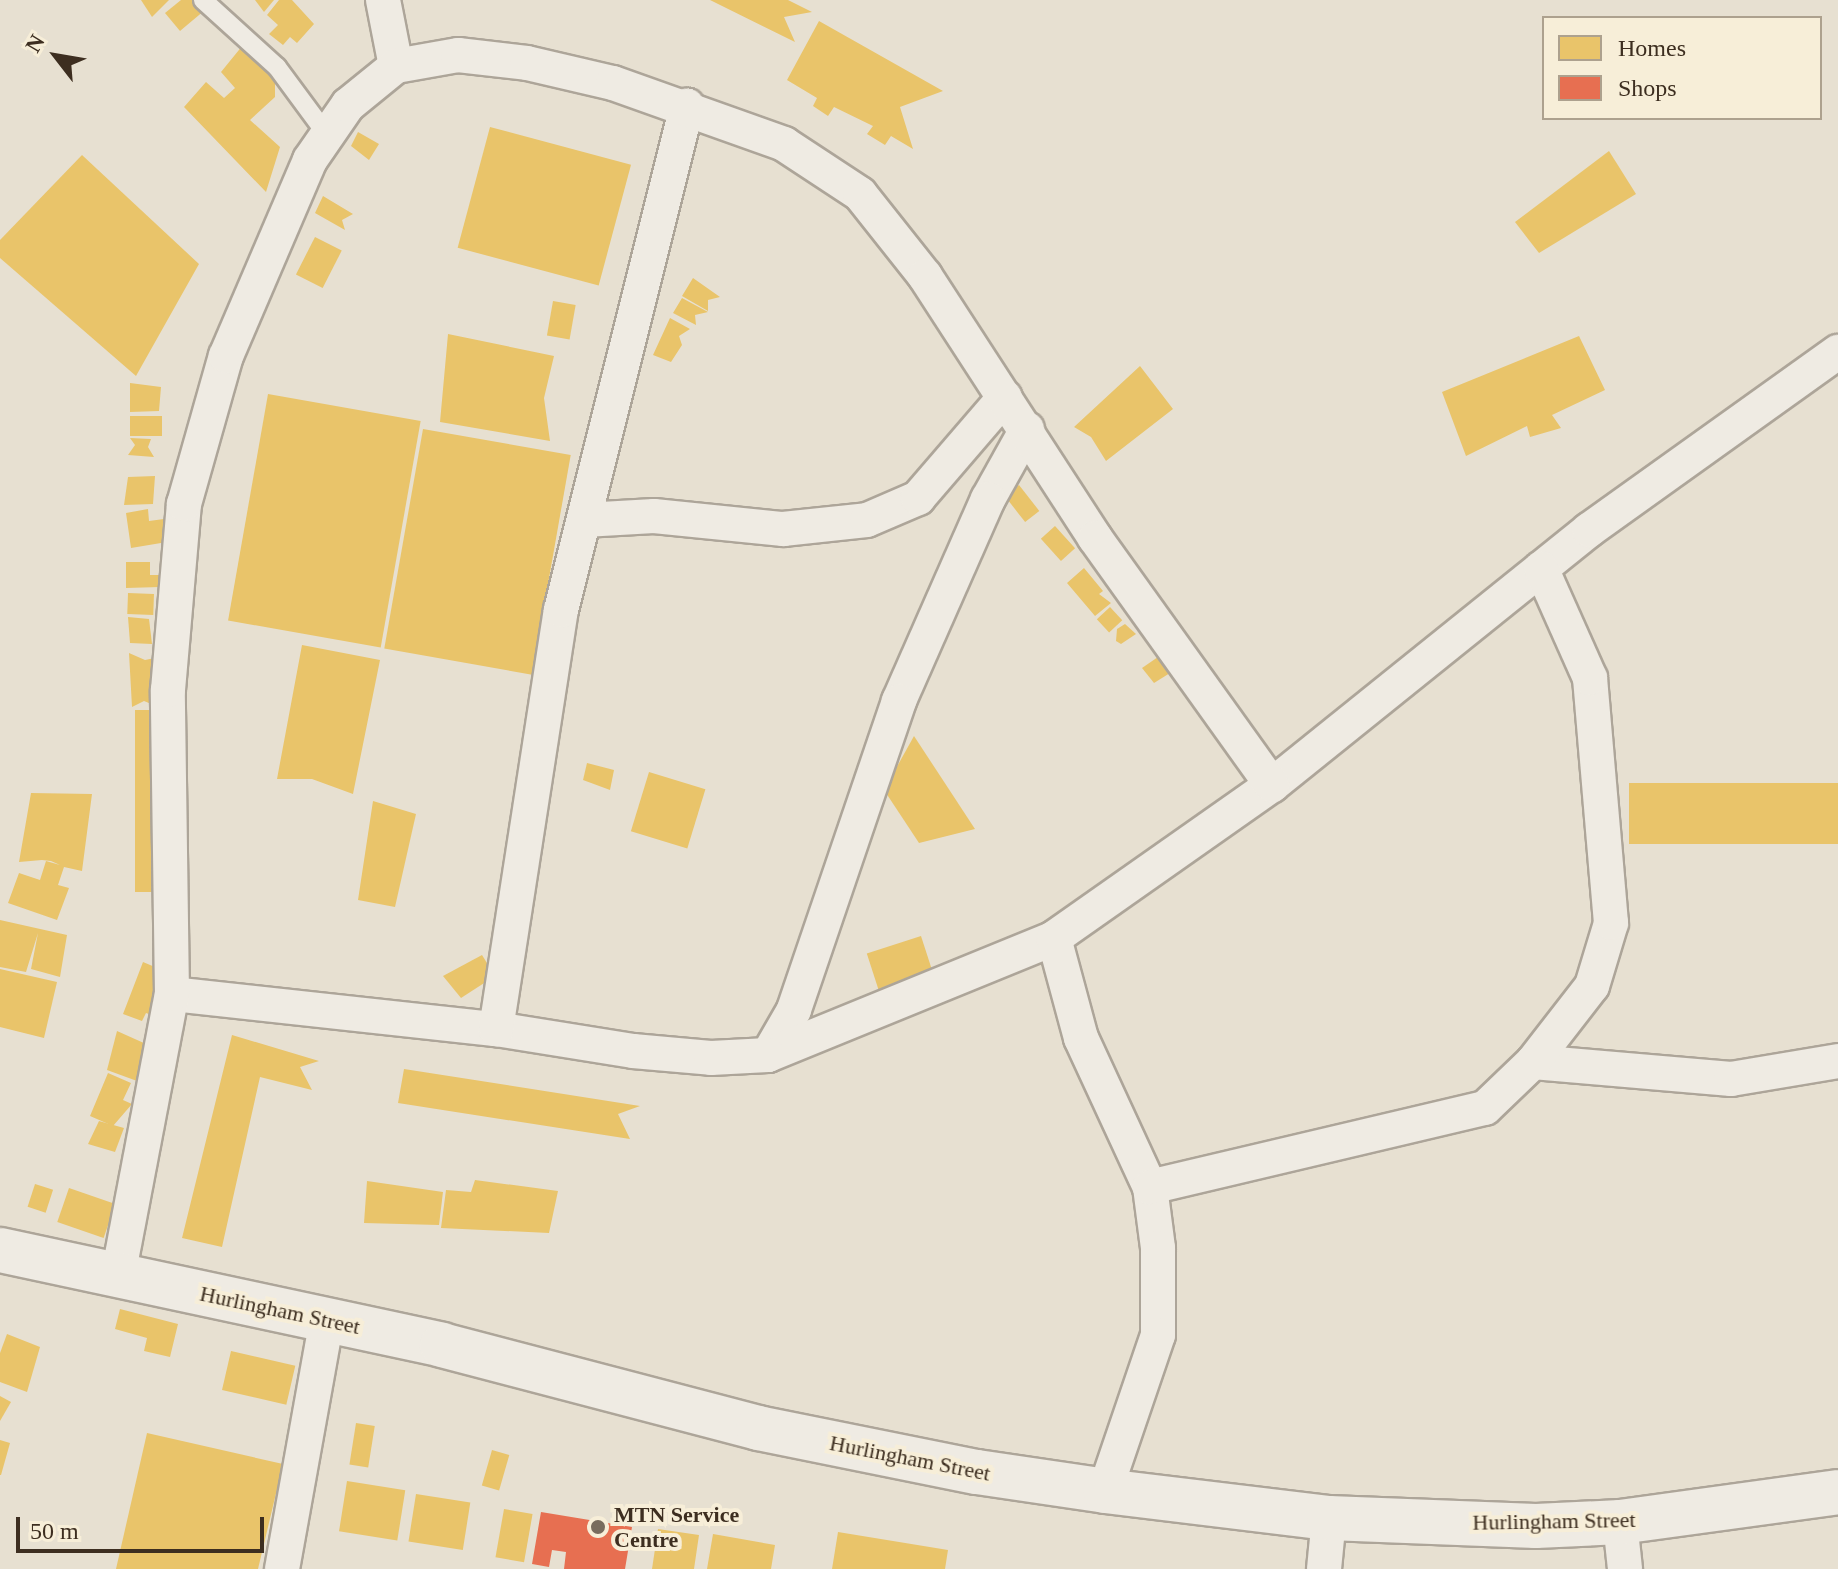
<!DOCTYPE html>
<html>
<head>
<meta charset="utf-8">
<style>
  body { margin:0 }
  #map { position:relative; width:1838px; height:1569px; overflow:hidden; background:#e7e0d1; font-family:"Times New Roman",serif }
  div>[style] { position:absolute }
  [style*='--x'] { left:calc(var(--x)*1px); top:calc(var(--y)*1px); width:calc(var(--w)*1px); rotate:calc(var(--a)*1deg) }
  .homes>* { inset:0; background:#e9c46a; transform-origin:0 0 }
  .shops>* { inset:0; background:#e76f51 }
  .roads { filter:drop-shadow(2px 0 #ada599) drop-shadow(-2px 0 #ada599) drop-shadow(0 2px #ada599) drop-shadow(0 -2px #ada599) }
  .service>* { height:18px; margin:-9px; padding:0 9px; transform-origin:9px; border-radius:9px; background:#efebe3 }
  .minor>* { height:34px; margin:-17px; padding:0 17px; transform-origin:17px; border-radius:17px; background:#efebe3 }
  .tertiary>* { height:44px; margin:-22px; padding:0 22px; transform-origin:22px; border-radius:22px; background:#efebe3 }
  .dots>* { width:22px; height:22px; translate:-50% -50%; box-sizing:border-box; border:4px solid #f7eed8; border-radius:50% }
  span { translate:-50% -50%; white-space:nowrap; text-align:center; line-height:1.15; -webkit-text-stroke:8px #f7eed8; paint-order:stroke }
  .street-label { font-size:22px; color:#3d2e20 }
  .poi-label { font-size:22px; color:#3d2e20; font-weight:700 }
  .left { translate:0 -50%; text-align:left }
  .legend { position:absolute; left:1542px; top:16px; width:280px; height:104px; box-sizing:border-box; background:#f7eed8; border:2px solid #ada18e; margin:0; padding:10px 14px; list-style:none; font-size:24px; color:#3d2e20 }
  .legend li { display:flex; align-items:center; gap:16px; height:40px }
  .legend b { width:40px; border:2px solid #ada18e }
  .north { position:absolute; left:16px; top:16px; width:80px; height:80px; -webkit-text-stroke:6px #f7eed8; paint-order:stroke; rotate:301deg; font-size:22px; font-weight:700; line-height:32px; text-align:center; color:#3d2e20 }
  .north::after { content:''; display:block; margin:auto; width:28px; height:36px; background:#3d2e20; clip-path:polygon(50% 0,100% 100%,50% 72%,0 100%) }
  .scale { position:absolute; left:16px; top:1517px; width:248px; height:36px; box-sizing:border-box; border:4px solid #3d2e20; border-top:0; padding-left:10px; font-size:24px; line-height:28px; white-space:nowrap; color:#3d2e20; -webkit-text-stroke:6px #f7eed8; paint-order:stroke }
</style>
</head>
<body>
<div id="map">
  <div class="homes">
    <div style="clip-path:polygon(141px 0,169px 0,152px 17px)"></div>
    <div style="clip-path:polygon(181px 0,197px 0,205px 10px,180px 31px,165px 13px)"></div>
    <div style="clip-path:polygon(255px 0,274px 0,264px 12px)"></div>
    <div style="clip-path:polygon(279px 0,292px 0,314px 24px,297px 43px,290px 37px,283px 45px,269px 34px,278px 25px,267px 15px)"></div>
    <div style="clip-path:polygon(710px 0,788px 0,812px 12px,784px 17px,795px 42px)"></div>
    <div style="clip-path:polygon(819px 21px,943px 91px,900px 107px,913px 149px,891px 136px,885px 145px,867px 134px,873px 126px,834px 107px,828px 116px,813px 106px,817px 98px,787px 80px)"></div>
    <div style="clip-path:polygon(243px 45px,275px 79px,275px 97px,250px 120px,280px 147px,266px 192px,184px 107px,206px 82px,224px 98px,235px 88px,221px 72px)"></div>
    <div style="left:490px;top:127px;width:146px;height:125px;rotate:15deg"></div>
    <div style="clip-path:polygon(358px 132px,379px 144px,369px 160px,351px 146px)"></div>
    <div style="clip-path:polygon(1609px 151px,1636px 194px,1539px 253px,1515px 222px)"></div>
    <div style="clip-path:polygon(82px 155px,199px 264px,136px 376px,0 258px,0 240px)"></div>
    <div style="clip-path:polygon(323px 196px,353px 214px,342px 220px,345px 230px,315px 213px)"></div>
    <div style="left:315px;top:237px;width:30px;height:42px;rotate:27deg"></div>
    <div style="clip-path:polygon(693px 278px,720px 297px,708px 300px,708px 311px,682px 296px)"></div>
    <div style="clip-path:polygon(682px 298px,708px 312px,695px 315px,696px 325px,673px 313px)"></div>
    <div style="left:553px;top:301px;width:23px;height:35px;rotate:10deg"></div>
    <div style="clip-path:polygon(670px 318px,690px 329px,679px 336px,682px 345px,671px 362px,653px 355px)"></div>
    <div style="clip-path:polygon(448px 334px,554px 356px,544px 398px,550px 441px,440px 422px)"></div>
    <div style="clip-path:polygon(1579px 336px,1605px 390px,1552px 415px,1561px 428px,1530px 437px,1527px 426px,1466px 456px,1442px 392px)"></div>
    <div style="clip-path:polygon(1140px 366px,1173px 409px,1106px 461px,1091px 437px,1074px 427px)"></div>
    <div style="clip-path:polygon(130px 383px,161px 387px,159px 411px,130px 412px)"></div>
    <div style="left:268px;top:394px;width:155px;height:230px;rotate:10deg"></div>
    <div style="left:162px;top:416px;width:20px;height:32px;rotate:90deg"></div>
    <div style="left:423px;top:429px;width:150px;height:223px;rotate:10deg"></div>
    <div style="clip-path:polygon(130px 438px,151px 439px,148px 447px,154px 457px,128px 455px,135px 445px)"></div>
    <div style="clip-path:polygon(155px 476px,153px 504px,124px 505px,128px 477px)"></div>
    <div style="left:1019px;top:485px;width:33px;height:18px;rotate:52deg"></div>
    <div style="clip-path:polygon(148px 509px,149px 521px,164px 519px,167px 542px,131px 548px,126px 513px)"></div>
    <div style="left:1055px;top:526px;width:30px;height:19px;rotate:48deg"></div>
    <div style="clip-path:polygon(126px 562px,150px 562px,150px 575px,160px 575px,160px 587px,126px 588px)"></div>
    <div style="clip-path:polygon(1084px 568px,1103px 591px,1099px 594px,1111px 603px,1095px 616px,1067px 583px)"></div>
    <div style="left:128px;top:593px;width:26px;height:21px;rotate:2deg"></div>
    <div style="left:1110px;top:607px;width:18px;height:18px;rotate:47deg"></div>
    <div style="clip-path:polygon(128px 617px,149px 619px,152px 644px,130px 643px)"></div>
    <div style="clip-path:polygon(1125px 624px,1136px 634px,1121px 644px,1116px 641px,1117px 629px)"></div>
    <div style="clip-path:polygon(302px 645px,380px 660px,353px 794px,312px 779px,277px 779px)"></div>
    <div style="clip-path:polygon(129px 653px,145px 660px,160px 657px,161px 708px,144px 701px,132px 707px)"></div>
    <div style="clip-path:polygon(1158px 657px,1170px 673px,1154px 683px,1142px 668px)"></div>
    <div style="left:135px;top:710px;width:27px;height:182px"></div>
    <div style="clip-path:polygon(914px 736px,975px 829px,919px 843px,884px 790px)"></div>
    <div style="clip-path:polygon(587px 763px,614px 770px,610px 790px,583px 780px)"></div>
    <div style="left:649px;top:772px;width:59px;height:62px;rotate:17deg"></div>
    <div style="left:1838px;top:783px;width:61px;height:209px;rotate:90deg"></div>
    <div style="clip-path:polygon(31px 793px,92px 794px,82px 871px,64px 867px,58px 885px,69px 888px,57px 920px,8px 903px,19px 873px,40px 880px,46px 861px,60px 865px,51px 861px,42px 860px,19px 862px)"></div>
    <div style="clip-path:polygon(373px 801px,416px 814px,395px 907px,358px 900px)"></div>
    <div style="clip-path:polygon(0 920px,67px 935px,60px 977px,31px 969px,38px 933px,26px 972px,0 967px)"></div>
    <div style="left:921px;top:936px;width:38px;height:57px;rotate:72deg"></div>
    <div style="clip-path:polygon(482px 955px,495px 976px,461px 998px,443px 976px)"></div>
    <div style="clip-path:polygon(143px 962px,162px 970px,153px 993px,159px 995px,157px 1017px,146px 1013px,142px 1021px,123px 1014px)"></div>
    <div style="clip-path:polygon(0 969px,57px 982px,44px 1038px,0 1027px)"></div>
    <div style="clip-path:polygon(117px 1031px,155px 1048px,137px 1081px,107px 1070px)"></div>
    <div style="clip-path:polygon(232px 1035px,319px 1061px,300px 1067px,312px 1090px,260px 1077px,222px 1247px,182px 1238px)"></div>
    <div style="clip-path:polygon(404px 1069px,640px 1106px,618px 1114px,630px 1139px,398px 1103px)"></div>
    <div style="clip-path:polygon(108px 1073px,131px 1083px,123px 1100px,132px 1104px,113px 1126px,90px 1116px)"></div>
    <div style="clip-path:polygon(99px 1121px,124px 1128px,115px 1152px,88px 1144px)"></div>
    <div style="clip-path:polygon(475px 1180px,558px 1191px,549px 1233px,441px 1228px,446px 1190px,471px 1192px)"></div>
    <div style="clip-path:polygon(367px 1181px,443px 1192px,439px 1225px,364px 1223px)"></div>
    <div style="left:35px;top:1184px;width:19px;height:24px;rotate:18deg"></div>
    <div style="left:69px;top:1188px;width:49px;height:36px;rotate:19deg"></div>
    <div style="clip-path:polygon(120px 1309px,178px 1324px,170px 1357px,144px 1351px,147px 1338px,115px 1329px)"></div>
    <div style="clip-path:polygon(7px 1334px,40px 1347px,27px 1392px,0 1382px,0 1353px)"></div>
    <div style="left:231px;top:1351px;width:66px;height:40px;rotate:13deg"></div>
    <div style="clip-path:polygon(0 1396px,11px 1402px,0 1421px)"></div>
    <div style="left:356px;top:1423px;width:19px;height:42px;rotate:9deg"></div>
    <div style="clip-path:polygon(147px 1433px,283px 1464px,258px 1569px,116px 1569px)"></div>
    <div style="clip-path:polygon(0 1440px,10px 1443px,1px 1475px,0 1475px)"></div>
    <div style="left:492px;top:1450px;width:18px;height:37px;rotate:16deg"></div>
    <div style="left:347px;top:1481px;width:59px;height:51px;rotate:9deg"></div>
    <div style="left:416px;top:1494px;width:55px;height:48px;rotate:9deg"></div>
    <div style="left:504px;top:1509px;width:29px;height:49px;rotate:10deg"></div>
    <div style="clip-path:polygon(658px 1529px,699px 1535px,694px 1569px,652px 1569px)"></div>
    <div style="clip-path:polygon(838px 1532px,948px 1550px,945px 1569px,832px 1569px)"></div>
    <div style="clip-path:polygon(713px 1534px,775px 1545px,771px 1569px,707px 1569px)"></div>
  </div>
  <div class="shops">
    <div style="clip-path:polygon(541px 1512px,632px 1527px,625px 1569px,564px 1569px,566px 1552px,552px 1550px,549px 1567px,532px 1564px)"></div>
  </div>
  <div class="roads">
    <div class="service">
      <div style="--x:203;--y:0;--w:100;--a:42.2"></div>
      <div style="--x:277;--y:67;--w:81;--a:53.6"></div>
    </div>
    <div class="minor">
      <div style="--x:383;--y:0;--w:67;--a:78.9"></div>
      <div style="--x:1027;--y:429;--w:80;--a:119.1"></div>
      <div style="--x:988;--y:499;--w:221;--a:113.8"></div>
      <div style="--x:899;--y:701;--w:326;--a:108.8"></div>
      <div style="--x:794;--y:1010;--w:52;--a:120"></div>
      <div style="--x:768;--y:1055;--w:309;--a:-22.2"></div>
      <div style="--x:1054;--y:938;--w:266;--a:-35.1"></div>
      <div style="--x:1272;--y:785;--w:407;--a:-38.8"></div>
      <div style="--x:1589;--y:530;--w:306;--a:-35.6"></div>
      <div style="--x:584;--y:520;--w:70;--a:-3.3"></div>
      <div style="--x:654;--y:516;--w:130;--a:5.8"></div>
      <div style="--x:783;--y:529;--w:84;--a:-6.1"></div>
      <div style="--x:867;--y:520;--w:56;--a:-23.3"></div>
      <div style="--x:918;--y:498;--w:133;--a:-49.3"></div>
      <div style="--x:1054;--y:938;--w:104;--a:74.9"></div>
      <div style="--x:1081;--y:1038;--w:164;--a:65.2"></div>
      <div style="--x:1150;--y:1187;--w:62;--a:82.5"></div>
      <div style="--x:1158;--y:1248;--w:87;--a:90"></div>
      <div style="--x:1158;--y:1335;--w:165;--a:108.8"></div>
      <div style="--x:172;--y:994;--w:326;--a:6.2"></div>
      <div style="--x:496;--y:1029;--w:139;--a:9.1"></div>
      <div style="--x:633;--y:1051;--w:78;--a:5.1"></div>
      <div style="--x:711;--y:1058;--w:57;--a:-3"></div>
      <div style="--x:496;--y:1029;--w:424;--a:-81.2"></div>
      <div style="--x:561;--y:610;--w:520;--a:-75.96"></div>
      <div style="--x:1533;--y:1062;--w:199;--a:4.9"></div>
      <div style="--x:1731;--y:1079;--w:109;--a:-9.5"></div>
      <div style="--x:1150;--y:1187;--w:344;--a:-13.3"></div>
      <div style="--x:1485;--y:1108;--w:66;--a:-43.8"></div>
      <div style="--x:1533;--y:1062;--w:96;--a:-52.2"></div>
      <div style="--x:1592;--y:986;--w:66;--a:-73.2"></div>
      <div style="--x:1611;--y:923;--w:246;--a:-94.9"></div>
      <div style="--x:1590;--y:678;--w:120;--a:-114"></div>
      <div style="--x:118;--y:1276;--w:287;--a:-79.2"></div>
      <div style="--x:172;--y:994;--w:304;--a:-90.8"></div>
      <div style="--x:168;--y:690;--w:187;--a:-85.1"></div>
      <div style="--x:184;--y:504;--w:154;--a:-74.2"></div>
      <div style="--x:226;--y:356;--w:213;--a:-66.8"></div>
      <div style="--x:310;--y:160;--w:67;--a:-55.4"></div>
      <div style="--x:348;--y:105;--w:62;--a:-39.1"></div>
      <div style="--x:396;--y:66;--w:63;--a:-10.1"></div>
      <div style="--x:458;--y:55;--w:69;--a:6.6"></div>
      <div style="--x:527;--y:63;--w:88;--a:13.1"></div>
      <div style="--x:613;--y:83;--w:182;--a:19.6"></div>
      <div style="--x:784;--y:144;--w:91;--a:33.3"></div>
      <div style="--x:860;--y:194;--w:105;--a:51.6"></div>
      <div style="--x:925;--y:276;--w:312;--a:57"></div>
      <div style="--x:1095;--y:538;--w:304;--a:54.4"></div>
      <div style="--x:1620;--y:1522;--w:47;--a:83.9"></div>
      <div style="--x:282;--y:1569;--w:253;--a:-79.8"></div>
      <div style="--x:1324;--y:1569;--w:51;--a:-84.4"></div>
    </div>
    <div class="tertiary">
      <div style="--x:0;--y:1250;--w:452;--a:12.1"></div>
      <div style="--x:442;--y:1345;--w:327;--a:14.7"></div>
      <div style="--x:758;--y:1428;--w:223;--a:11.4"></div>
      <div style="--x:977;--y:1472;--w:129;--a:8.4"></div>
      <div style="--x:1105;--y:1491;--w:226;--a:6.9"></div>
      <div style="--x:1329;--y:1518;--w:207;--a:2.2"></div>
      <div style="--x:1536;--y:1526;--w:84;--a:-2.7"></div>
      <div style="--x:1620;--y:1522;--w:220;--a:-7.8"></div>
    </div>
  </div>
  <div class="dots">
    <div style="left:598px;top:1527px;background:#786c5e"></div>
  </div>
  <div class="street-label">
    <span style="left:280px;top:1310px;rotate:12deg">Hurlingham Street</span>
    <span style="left:910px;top:1458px;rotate:11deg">Hurlingham Street</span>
    <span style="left:1554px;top:1521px;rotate:-1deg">Hurlingham Street</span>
  </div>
  <div class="poi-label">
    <span class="left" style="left:614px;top:1527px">MTN Service<br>Centre</span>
  </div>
  <ul class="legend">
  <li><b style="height:22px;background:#e9c46a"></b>Homes</li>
  <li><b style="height:22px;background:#e76f51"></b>Shops</li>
  </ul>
  <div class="north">N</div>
  <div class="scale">50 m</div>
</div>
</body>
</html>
